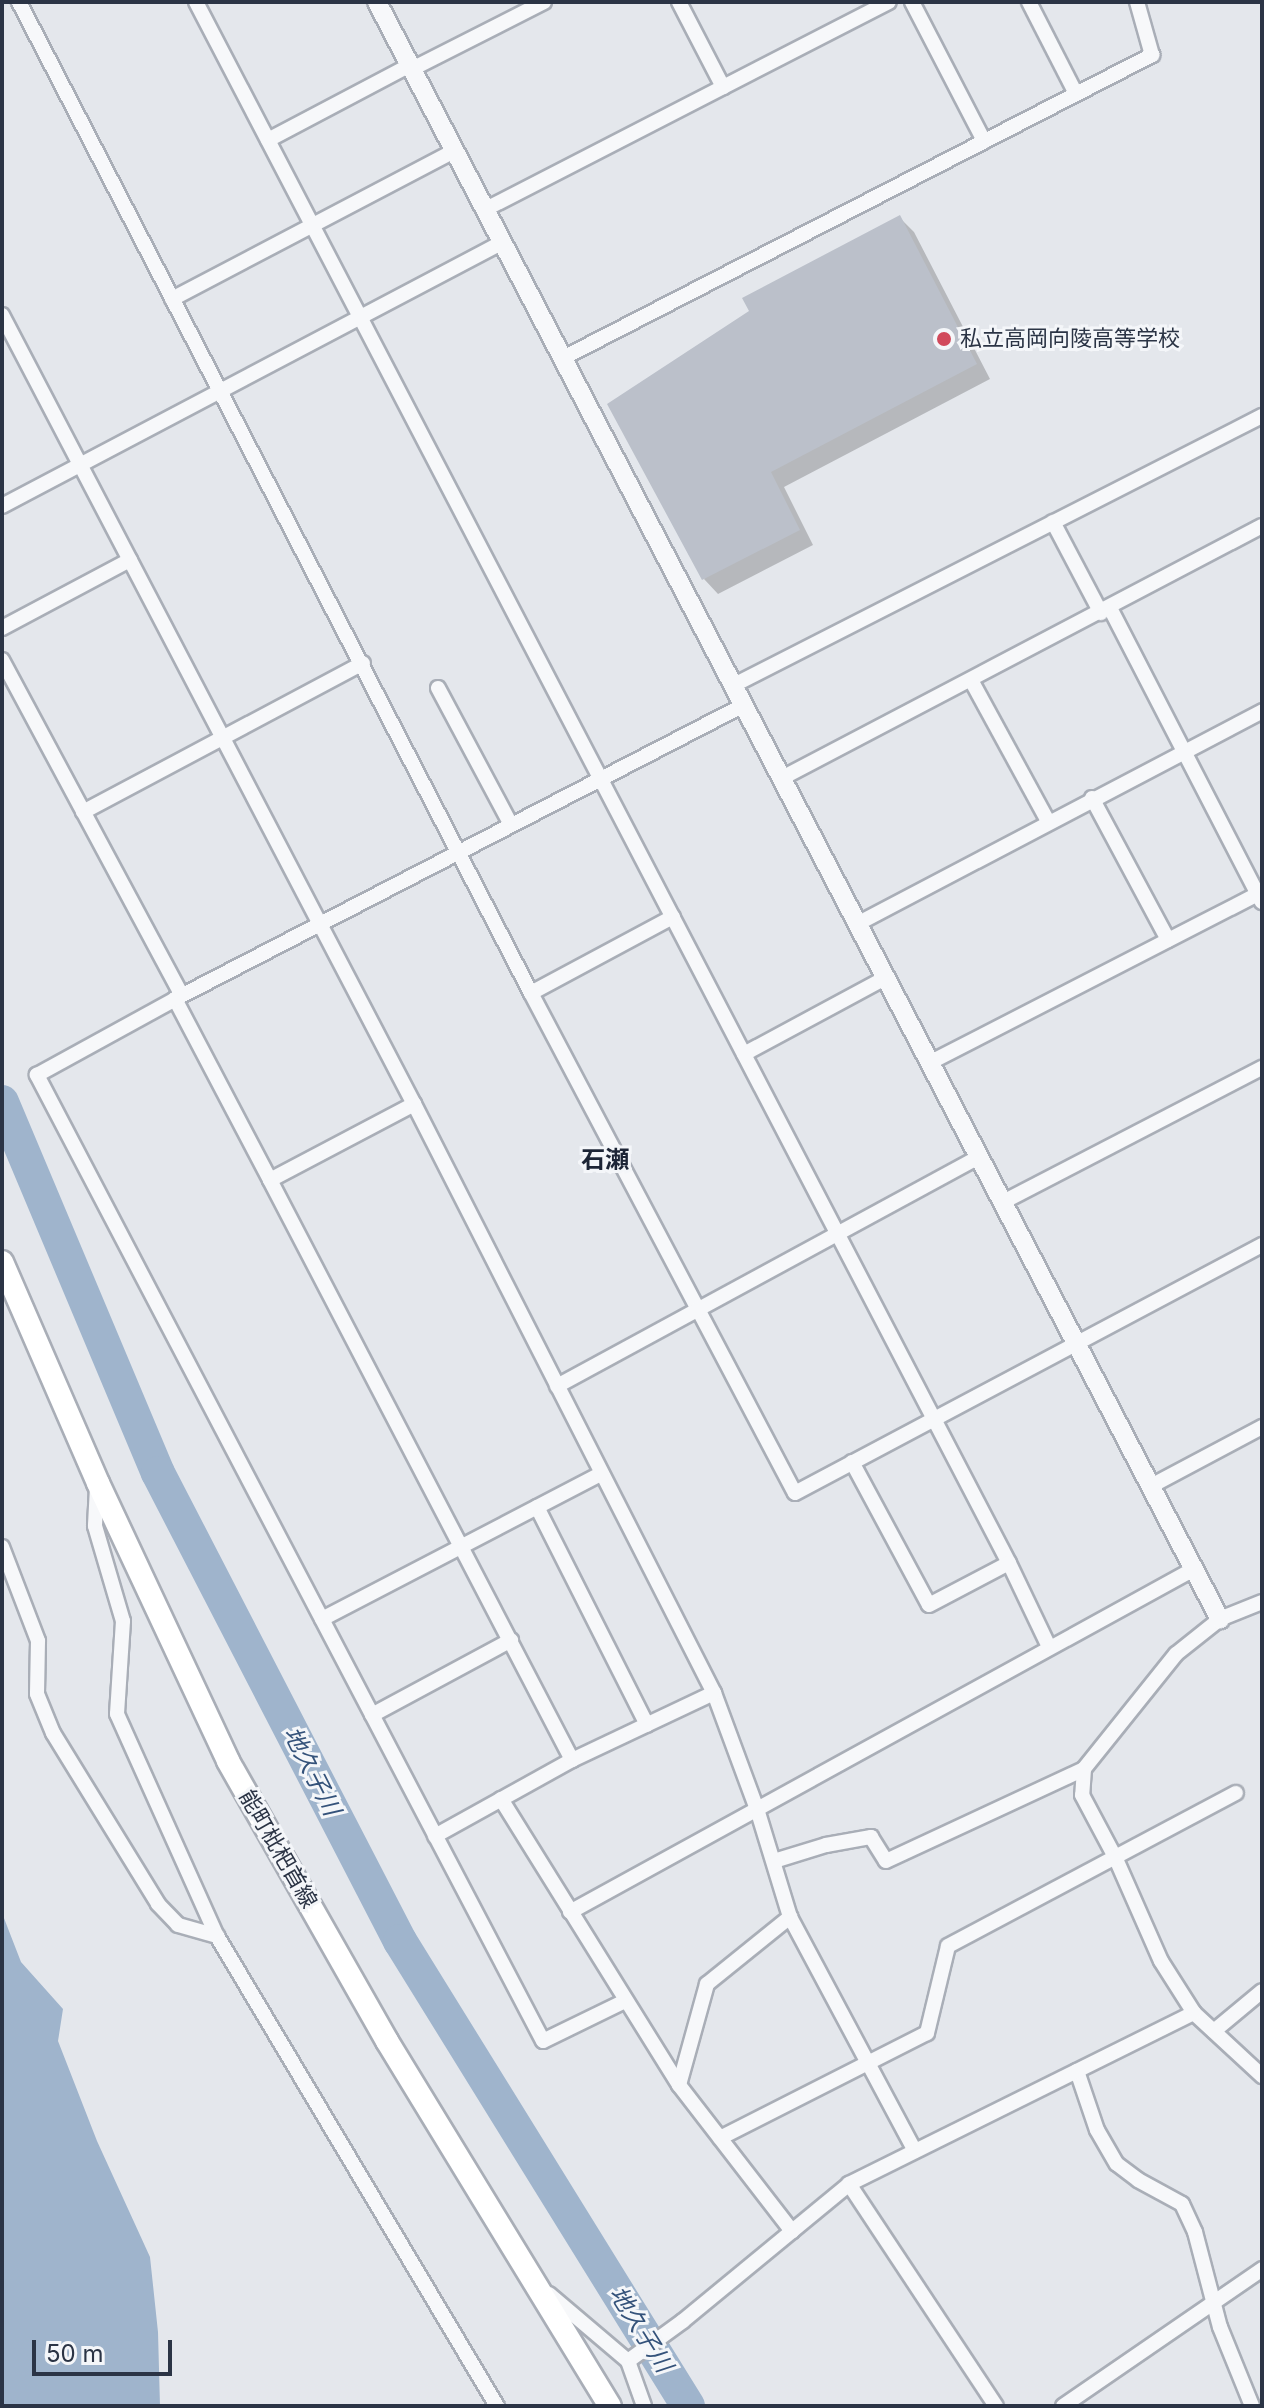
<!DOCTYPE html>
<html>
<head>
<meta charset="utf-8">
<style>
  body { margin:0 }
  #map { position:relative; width:1264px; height:2408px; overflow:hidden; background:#e4e7ec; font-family:Inter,"Noto Sans JP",sans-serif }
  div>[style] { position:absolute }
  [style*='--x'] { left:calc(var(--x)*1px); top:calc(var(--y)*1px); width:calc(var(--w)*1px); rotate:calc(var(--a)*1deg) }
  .water>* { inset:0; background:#9fb4cc }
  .shadow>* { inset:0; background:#0003 }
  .river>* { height:34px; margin:-17px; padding:0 17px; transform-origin:17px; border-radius:17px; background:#9fb4cc }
  .building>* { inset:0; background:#bbc0ca }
  .roads { filter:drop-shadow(2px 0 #a9aeb7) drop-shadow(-2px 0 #a9aeb7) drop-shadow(0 2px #a9aeb7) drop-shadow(0 -2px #a9aeb7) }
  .minor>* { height:14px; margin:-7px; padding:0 7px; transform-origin:7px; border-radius:7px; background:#f7f8fa }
  .tertiary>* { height:18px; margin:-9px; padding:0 9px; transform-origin:9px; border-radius:9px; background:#f7f8fa }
  .secondary>* { height:22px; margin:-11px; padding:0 11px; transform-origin:11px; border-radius:11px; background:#fff }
  .dots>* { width:22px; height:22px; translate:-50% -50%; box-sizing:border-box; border:4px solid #f4f6f9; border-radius:50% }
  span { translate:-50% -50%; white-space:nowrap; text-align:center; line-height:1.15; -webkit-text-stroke:6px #f4f6f9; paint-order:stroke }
  .poi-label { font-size:22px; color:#2b3445 }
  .left { translate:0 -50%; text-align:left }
  .street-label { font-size:22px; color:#2b3445 }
  .neighbourhood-label { font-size:24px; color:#1d2536; font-weight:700 }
  .water-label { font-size:24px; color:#34527a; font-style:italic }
  .frame { position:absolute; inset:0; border:4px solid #2b3445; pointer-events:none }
  .scale { position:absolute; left:32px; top:2340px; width:140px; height:36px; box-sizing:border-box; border:4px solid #2b3445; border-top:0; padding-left:10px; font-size:24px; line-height:28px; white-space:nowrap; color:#2b3445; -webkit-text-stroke:6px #f4f6f9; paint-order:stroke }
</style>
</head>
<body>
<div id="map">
  <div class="water">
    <div style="clip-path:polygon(2px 1913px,21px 1962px,63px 2009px,58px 2041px,97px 2141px,150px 2257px,158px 2332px,160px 2406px,2px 2406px)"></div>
  </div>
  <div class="shadow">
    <div style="clip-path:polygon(900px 218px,914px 232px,990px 379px,784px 487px,813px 545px,718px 594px,704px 579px)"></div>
  </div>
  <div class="river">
    <div style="--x:2;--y:1102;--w:402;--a:67.2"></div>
    <div style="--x:158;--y:1473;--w:527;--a:62.66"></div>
    <div style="--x:400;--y:1941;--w:547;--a:58.23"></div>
  </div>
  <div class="building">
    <div style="clip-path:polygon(900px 215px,977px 364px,771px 472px,800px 530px,702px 580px,607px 404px,749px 311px,742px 298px)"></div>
  </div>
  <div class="roads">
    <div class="minor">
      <div style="--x:19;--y:2;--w:1115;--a:62.68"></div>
      <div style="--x:531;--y:993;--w:161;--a:-28.2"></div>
      <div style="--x:196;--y:2;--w:1760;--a:62.49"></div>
      <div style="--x:1009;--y:1563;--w:93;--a:64.5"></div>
      <div style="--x:679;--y:2;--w:96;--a:62.6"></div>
      <div style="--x:912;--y:2;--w:157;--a:62.6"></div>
      <div style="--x:1029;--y:2;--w:103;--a:62.9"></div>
      <div style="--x:412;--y:69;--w:148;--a:-26.9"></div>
      <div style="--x:268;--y:140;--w:161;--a:-27.8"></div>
      <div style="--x:484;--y:210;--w:455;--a:-27.2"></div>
      <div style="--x:172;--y:299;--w:318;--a:-27.7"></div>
      <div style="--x:2;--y:315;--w:890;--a:62.43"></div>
      <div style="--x:414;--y:1104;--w:661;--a:63.01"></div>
      <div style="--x:714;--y:1693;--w:124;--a:69.7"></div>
      <div style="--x:757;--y:1809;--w:113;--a:73"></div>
      <div style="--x:790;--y:1917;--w:265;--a:61.9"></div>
      <div style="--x:561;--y:359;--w:665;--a:-27.22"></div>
      <div style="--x:1152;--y:55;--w:55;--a:-105.8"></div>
      <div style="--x:2;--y:506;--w:564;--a:-27.79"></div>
      <div style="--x:1053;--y:522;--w:103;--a:62.2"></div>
      <div style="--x:1110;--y:608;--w:331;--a:62.7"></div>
      <div style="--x:2;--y:628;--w:145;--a:-28"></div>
      <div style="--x:2;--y:660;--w:380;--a:61.8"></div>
      <div style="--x:971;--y:680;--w:161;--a:61.4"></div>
      <div style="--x:734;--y:685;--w:593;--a:-27"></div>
      <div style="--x:438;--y:688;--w:155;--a:61.9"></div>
      <div style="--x:782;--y:778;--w:542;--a:-27.7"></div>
      <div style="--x:1092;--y:798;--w:161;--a:61.8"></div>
      <div style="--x:83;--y:812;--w:317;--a:-28"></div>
      <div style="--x:857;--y:924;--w:458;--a:-27.7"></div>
      <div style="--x:531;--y:993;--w:565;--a:62.17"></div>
      <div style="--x:795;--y:1493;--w:529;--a:-27.97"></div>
      <div style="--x:175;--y:999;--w:204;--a:62.3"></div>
      <div style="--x:270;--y:1180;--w:163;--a:-27.8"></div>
      <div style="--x:744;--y:1054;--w:160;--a:-28.3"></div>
      <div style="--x:929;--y:1063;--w:374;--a:-27.2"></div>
      <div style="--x:270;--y:1180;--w:654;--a:62.49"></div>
      <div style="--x:1003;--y:1202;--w:292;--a:-27.4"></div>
      <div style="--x:557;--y:1386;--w:479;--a:-28.5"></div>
      <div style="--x:852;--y:1462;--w:162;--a:61.7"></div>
      <div style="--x:929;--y:1605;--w:90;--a:-27.7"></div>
      <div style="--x:1151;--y:1486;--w:126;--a:-28"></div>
      <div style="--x:97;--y:1487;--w:39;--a:93"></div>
      <div style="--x:95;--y:1526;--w:99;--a:73.6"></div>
      <div style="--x:123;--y:1621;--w:93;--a:93.7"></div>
      <div style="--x:117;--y:1714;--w:243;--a:65.8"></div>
      <div style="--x:217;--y:1936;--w:547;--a:59.22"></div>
      <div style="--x:537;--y:1507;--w:244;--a:63.2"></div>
      <div style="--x:2;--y:1547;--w:101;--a:69"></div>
      <div style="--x:38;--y:1641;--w:53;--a:91.1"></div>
      <div style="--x:37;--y:1694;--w:42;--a:67.7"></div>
      <div style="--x:53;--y:1733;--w:201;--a:58.4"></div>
      <div style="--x:158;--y:1904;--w:29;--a:46"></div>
      <div style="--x:178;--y:1925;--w:41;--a:15.8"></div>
      <div style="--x:1262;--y:1602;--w:45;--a:158"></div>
      <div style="--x:1220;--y:1619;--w:56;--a:141.5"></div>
      <div style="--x:1176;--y:1654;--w:147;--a:128.7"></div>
      <div style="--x:1084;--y:1769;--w:26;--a:94"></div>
      <div style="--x:1082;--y:1795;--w:72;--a:62"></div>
      <div style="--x:1116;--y:1859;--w:111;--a:66.2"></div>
      <div style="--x:1161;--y:1961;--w:62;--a:57.6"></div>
      <div style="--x:1194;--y:2013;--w:93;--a:42.8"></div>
      <div style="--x:322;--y:1619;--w:314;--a:-27.5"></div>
      <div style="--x:372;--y:1715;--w:158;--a:-28.3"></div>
      <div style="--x:501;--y:1799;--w:337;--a:58.1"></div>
      <div style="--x:679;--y:2085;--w:185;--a:52.3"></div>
      <div style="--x:435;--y:1836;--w:157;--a:-29"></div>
      <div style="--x:572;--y:1760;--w:157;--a:-25.3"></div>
      <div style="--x:774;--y:1861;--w:54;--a:-17.1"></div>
      <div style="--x:826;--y:1845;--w:46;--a:-10.1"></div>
      <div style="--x:871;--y:1837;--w:28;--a:58"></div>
      <div style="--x:886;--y:1861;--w:218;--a:-24.9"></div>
      <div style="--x:570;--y:1912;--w:712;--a:-28.8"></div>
      <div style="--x:625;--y:2001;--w:91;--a:154"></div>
      <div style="--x:543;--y:2041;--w:1091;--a:-117.65"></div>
      <div style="--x:37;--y:1075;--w:158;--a:-28.8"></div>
      <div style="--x:175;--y:999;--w:640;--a:-27.33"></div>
      <div style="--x:1214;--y:2031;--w:62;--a:-39.8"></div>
      <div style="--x:1077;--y:2071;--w:62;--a:71.3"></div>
      <div style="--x:1097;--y:2130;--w:39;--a:60"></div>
      <div style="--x:1117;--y:2164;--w:26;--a:37"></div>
      <div style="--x:1138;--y:2180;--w:50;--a:28.6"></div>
      <div style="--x:1182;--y:2204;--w:31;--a:65"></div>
      <div style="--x:1195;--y:2232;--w:98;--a:75.3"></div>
      <div style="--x:1220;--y:2327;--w:85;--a:67.9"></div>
      <div style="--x:679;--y:2085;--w:105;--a:-74.5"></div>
      <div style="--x:707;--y:1984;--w:107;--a:-38.9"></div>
      <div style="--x:720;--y:2138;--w:232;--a:-26.9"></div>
      <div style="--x:927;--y:2033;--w:89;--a:-76.4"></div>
      <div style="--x:948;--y:1946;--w:326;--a:-28"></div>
      <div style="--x:849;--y:2184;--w:266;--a:56.5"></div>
      <div style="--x:549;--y:2294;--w:104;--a:40.3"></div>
      <div style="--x:628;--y:2361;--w:48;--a:70.4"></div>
      <div style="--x:628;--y:2361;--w:68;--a:-36"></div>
      <div style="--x:683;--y:2321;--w:215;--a:-39.5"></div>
      <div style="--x:849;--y:2184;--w:385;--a:-26.4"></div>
      <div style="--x:1063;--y:2406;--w:242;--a:-34.5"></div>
    </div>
    <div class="tertiary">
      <div style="--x:377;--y:2;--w:1824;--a:62.47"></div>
    </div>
    <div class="secondary">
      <div style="--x:2;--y:1262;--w:241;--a:66.5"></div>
      <div style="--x:98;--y:1483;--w:307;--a:64.9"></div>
      <div style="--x:228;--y:1761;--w:322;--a:60.4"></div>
      <div style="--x:387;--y:2041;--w:428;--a:58.6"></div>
    </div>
  </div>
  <div class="dots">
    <div style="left:944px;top:339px;background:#d1495b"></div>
  </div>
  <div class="poi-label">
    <span class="left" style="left:960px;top:339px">私立高岡向陵高等学校</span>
  </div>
  <div class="street-label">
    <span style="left:278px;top:1849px;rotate:60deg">能町枇杷首線</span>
  </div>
  <div class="neighbourhood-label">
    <span style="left:605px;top:1160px">石瀬</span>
  </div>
  <div class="water-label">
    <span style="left:312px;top:1771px;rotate:63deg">地久子川</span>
    <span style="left:641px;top:2329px;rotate:58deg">地久子川</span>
  </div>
  <div class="frame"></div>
  <div class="scale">50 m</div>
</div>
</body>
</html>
